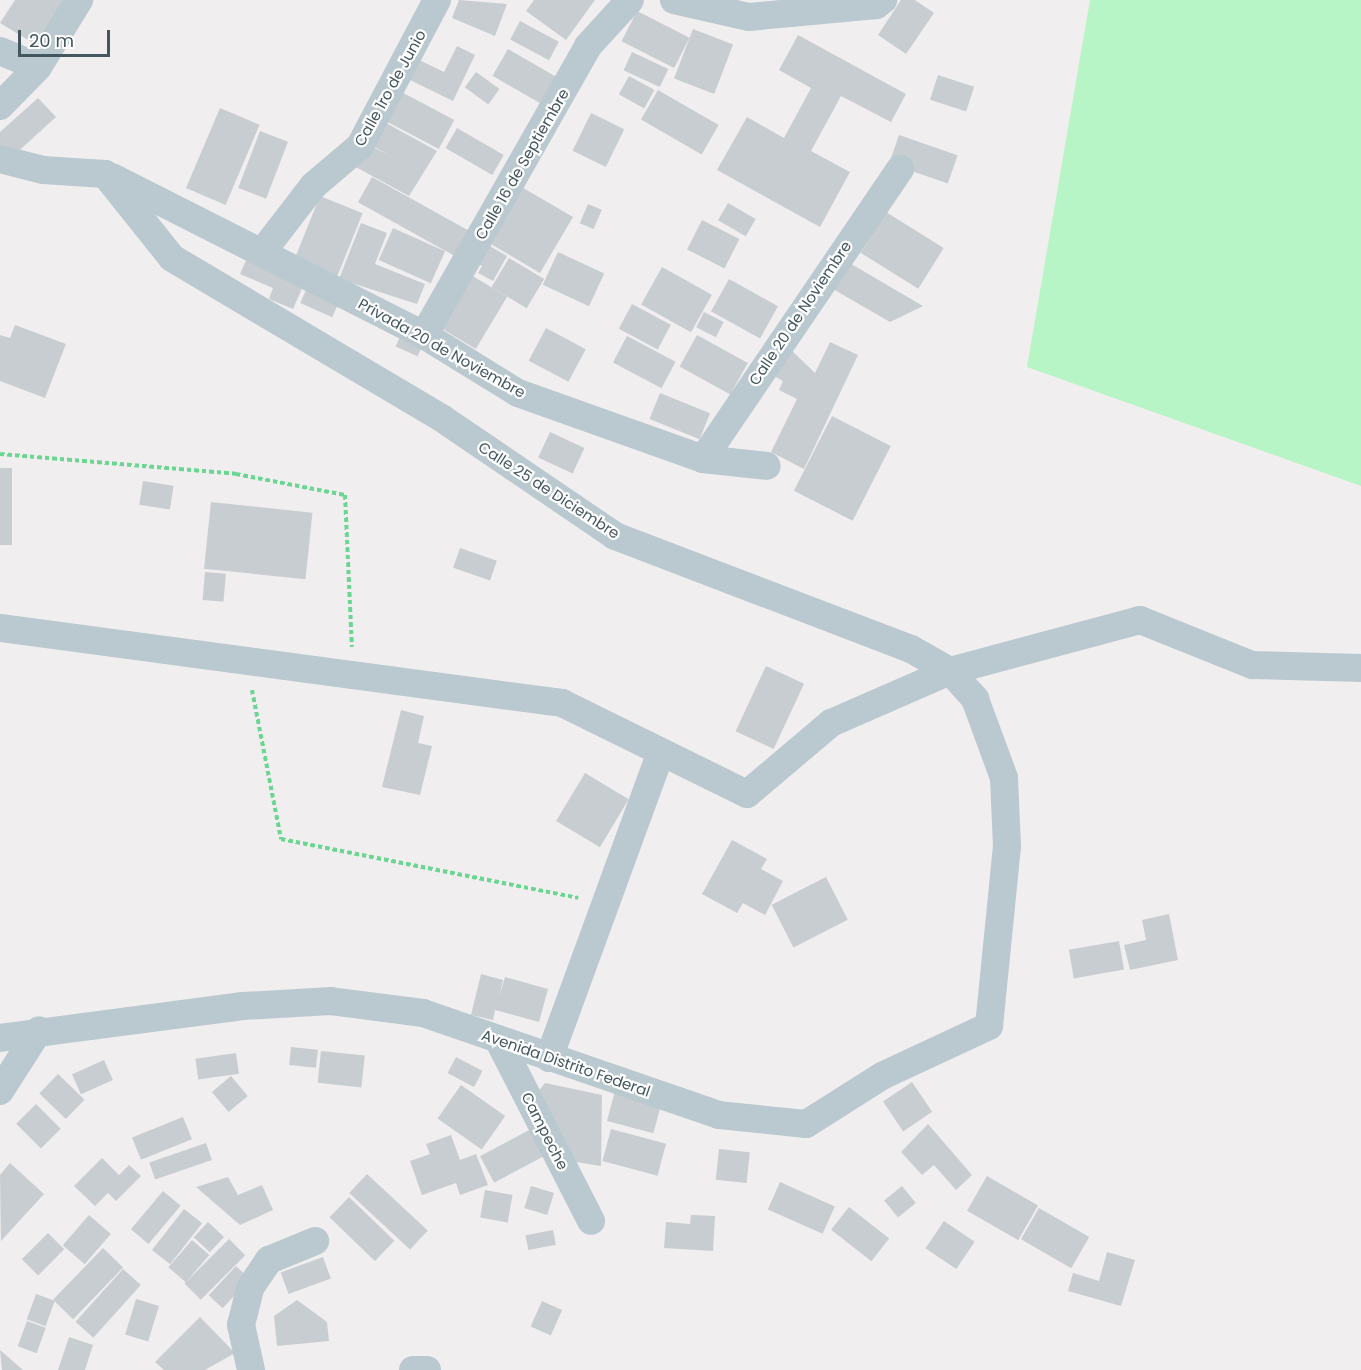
<!DOCTYPE html>
<html>
<head>
<meta charset="utf-8">
<style>
  body { margin:0 }
  #map { position:relative; width:1361px; height:1370px; overflow:hidden; background:#f1eeef; font-family:Poppins,sans-serif }
  div>[style] { position:absolute }
  [style*='--x'] { left:calc(var(--x)*1px); top:calc(var(--y)*1px); width:calc(var(--w)*1px); rotate:calc(var(--a)*1deg) }
  .green>* { inset:0; background:#b7f4c6 }
  .building>* { inset:0; background:#c8cdd2; transform-origin:0 0 }
  .path>* { height:4px; margin-top:-2px; transform-origin:0; background:repeating-linear-gradient(90deg,#6bd692 0 4.5px,transparent 0 7.5px) }
  .street>* { height:28px; margin:-14px; padding:0 14px; transform-origin:14px; border-radius:14px; background:#bac9cf }
  span { translate:-50% -50%; white-space:nowrap; text-align:center; line-height:1.15; -webkit-text-stroke:4.5px #fff; paint-order:stroke }
  .street-label { font-size:15px; color:#44565e }
  .scale { position:absolute; left:18px; top:30px; width:92px; height:27px; box-sizing:border-box; border:3px solid #44565e; border-top:0; padding-left:8px; font-size:18px; line-height:21px; white-space:nowrap; color:#44565e; -webkit-text-stroke:4px #fff; paint-order:stroke }
</style>
</head>
<body>
<div id="map">
  <div class="green">
    <div style="clip-path:polygon(1090px 0,1361px 0,1361px 486px,1027px 367px)"></div>
  </div>
  <div class="building">
    <div style="clip-path:polygon(15px 0,73px 0,43px 49px,0 23px)"></div>
    <div style="clip-path:polygon(459px 0,507px 4px,495px 36px,452px 18px)"></div>
    <div style="clip-path:polygon(534px 0,595px 0,566px 40px,526px 11px)"></div>
    <div style="clip-path:polygon(901px 0,915px 0,934px 13px,906px 54px,878px 35px)"></div>
    <div style="left:637px;top:11px;width:59px;height:34px;rotate:27deg"></div>
    <div style="left:520px;top:21px;width:44px;height:21px;rotate:28deg"></div>
    <div style="left:693px;top:29px;width:43px;height:53px;rotate:21deg"></div>
    <div style="clip-path:polygon(798px 35px,906px 94px,891px 122px,841px 96px,811px 151px,850px 172px,820px 227px,717px 170px,747px 117px,784px 138px,811px 88px,779px 70px)"></div>
    <div style="clip-path:polygon(457px 46px,475px 55px,453px 101px,406px 78px,415px 58px,444px 72px)"></div>
    <div style="left:508px;top:49px;width:58px;height:31px;rotate:30deg"></div>
    <div style="left:632px;top:52px;width:40px;height:20px;rotate:25deg"></div>
    <div style="left:476px;top:72px;width:29px;height:19px;rotate:36deg"></div>
    <div style="left:938px;top:75px;width:38px;height:26px;rotate:18deg"></div>
    <div style="left:629px;top:76px;width:29px;height:21px;rotate:29deg"></div>
    <div style="left:396px;top:89px;width:66px;height:33px;rotate:28deg"></div>
    <div style="left:658px;top:90px;width:70px;height:34px;rotate:30deg"></div>
    <div style="clip-path:polygon(38px 98px,56px 117px,11px 158px,0 145px,0 132px)"></div>
    <div style="left:220px;top:108px;width:43px;height:87px;rotate:23deg"></div>
    <div style="left:591px;top:113px;width:37px;height:42px;rotate:26deg"></div>
    <div style="clip-path:polygon(377px 118px,437px 151px,409px 196px,352px 165px,364px 143px,389px 155px,365px 142px)"></div>
    <div style="left:457px;top:128px;width:54px;height:23px;rotate:30deg"></div>
    <div style="left:260px;top:131px;width:30px;height:61px;rotate:21deg"></div>
    <div style="left:899px;top:135px;width:62px;height:30px;rotate:19deg"></div>
    <div style="left:372px;top:177px;width:113px;height:29px;rotate:29deg"></div>
    <div style="clip-path:polygon(513px 182px,573px 217px,540px 273px,481px 238px,496px 212px,510px 219px,496px 211px)"></div>
    <div style="left:320px;top:196px;width:46px;height:70px;rotate:22deg"></div>
    <div style="left:728px;top:203px;width:32px;height:20px;rotate:30deg"></div>
    <div style="left:588px;top:204px;width:15px;height:21px;rotate:23deg"></div>
    <div style="left:886px;top:212px;width:68px;height:48px;rotate:32deg"></div>
    <div style="left:702px;top:220px;width:42px;height:33px;rotate:27deg"></div>
    <div style="clip-path:polygon(361px 223px,387px 233px,375px 264px,425px 284px,417px 304px,339px 279px)"></div>
    <div style="left:393px;top:228px;width:57px;height:35px;rotate:24deg"></div>
    <div style="clip-path:polygon(479px 240px,507px 256px,493px 281px,478px 273px,482px 266px,469px 258px)"></div>
    <div style="clip-path:polygon(250px 251px,307px 277px,293px 309px,269px 299px,273px 288px,240px 274px)"></div>
    <div style="left:558px;top:252px;width:51px;height:36px;rotate:25deg"></div>
    <div style="left:509px;top:258px;width:41px;height:34px;rotate:31deg"></div>
    <div style="clip-path:polygon(841px 258px,923px 306px,890px 322px,826px 285px)"></div>
    <div style="left:662px;top:267px;width:57px;height:43px;rotate:29deg"></div>
    <div style="left:466px;top:272px;width:48px;height:61px;rotate:31deg"></div>
    <div style="left:729px;top:279px;width:56px;height:37px;rotate:29deg"></div>
    <div style="left:310px;top:281px;width:35px;height:24px;rotate:24deg"></div>
    <div style="left:632px;top:304px;width:44px;height:28px;rotate:28deg"></div>
    <div style="left:704px;top:312px;width:22px;height:17px;rotate:27deg"></div>
    <div style="clip-path:polygon(15px 325px,66px 344px,45px 398px,0 381px,0 335px,10px 338px)"></div>
    <div style="left:546px;top:328px;width:45px;height:37px;rotate:28deg"></div>
    <div style="left:403px;top:330px;width:24px;height:18px;rotate:24deg"></div>
    <div style="left:697px;top:335px;width:58px;height:36px;rotate:29deg"></div>
    <div style="left:627px;top:336px;width:55px;height:30px;rotate:28deg"></div>
    <div style="clip-path:polygon(830px 342px,858px 355px,804px 469px,771px 452px,797px 399px,779px 390px,783px 381px,772px 375px,787px 346px,815px 373px)"></div>
    <div style="left:660px;top:393px;width:54px;height:28px;rotate:22deg"></div>
    <div style="left:832px;top:416px;width:66px;height:84px;rotate:27deg"></div>
    <div style="left:550px;top:432px;width:38px;height:28px;rotate:25deg"></div>
    <div style="left:0;top:468px;width:12px;height:77px"></div>
    <div style="left:143px;top:481px;width:31px;height:24px;rotate:9deg"></div>
    <div style="left:211px;top:502px;width:102px;height:67px;rotate:6deg"></div>
    <div style="left:460px;top:548px;width:39px;height:21px;rotate:19deg"></div>
    <div style="left:205px;top:572px;width:21px;height:28px;rotate:5deg"></div>
    <div style="left:766px;top:666px;width:42px;height:72px;rotate:25deg"></div>
    <div style="clip-path:polygon(401px 710px,424px 716px,418px 743px,432px 746px,420px 795px,382px 787px)"></div>
    <div style="left:585px;top:773px;width:51px;height:56px;rotate:31deg"></div>
    <div style="clip-path:polygon(732px 840px,767px 859px,761px 869px,783px 881px,765px 915px,743px 903px,737px 913px,702px 894px)"></div>
    <div style="left:826px;top:877px;width:48px;height:61px;rotate:63deg"></div>
    <div style="clip-path:polygon(1169px 914px,1178px 960px,1130px 970px,1124px 945px,1146px 940px,1142px 920px)"></div>
    <div style="left:1119px;top:941px;width:29px;height:51px;rotate:80deg"></div>
    <div style="clip-path:polygon(481px 974px,503px 980px,499px 997px,505px 977px,548px 989px,539px 1022px,495px 1010px,493px 1020px,471px 1015px)"></div>
    <div style="left:291px;top:1047px;width:27px;height:18px;rotate:6deg"></div>
    <div style="left:321px;top:1051px;width:44px;height:32px;rotate:6deg"></div>
    <div style="left:236px;top:1053px;width:21px;height:41px;rotate:82deg"></div>
    <div style="left:456px;top:1057px;width:30px;height:18px;rotate:28deg"></div>
    <div style="left:104px;top:1060px;width:22px;height:35px;rotate:66deg"></div>
    <div style="left:58px;top:1074px;width:37px;height:27px;rotate:44deg"></div>
    <div style="left:231px;top:1076px;width:26px;height:25px;rotate:50deg"></div>
    <div style="left:912px;top:1082px;width:36px;height:35px;rotate:56deg"></div>
    <div style="clip-path:polygon(545px 1083px,602px 1095px,601px 1166px,570px 1161px,533px 1098px)"></div>
    <div style="left:461px;top:1085px;width:54px;height:41px;rotate:35deg"></div>
    <div style="left:615px;top:1091px;width:48px;height:31px;rotate:15deg"></div>
    <div style="left:36px;top:1104px;width:35px;height:28px;rotate:45deg"></div>
    <div style="left:183px;top:1117px;width:24px;height:55px;rotate:68deg"></div>
    <div style="clip-path:polygon(928px 1124px,972px 1175px,956px 1190px,934px 1165px,922px 1175px,901px 1152px)"></div>
    <div style="left:533px;top:1128px;width:30px;height:60px;rotate:62deg"></div>
    <div style="left:611px;top:1129px;width:57px;height:33px;rotate:15deg"></div>
    <div style="clip-path:polygon(451px 1135px,460px 1160px,476px 1154px,488px 1185px,460px 1195px,456px 1183px,422px 1195px,410px 1161px,430px 1154px,426px 1144px)"></div>
    <div style="left:206px;top:1143px;width:18px;height:60px;rotate:71deg"></div>
    <div style="left:719px;top:1149px;width:31px;height:31px;rotate:6deg"></div>
    <div style="clip-path:polygon(102px 1158px,119px 1175px,129px 1165px,141px 1176px,116px 1201px,108px 1193px,95px 1206px,74px 1186px)"></div>
    <div style="clip-path:polygon(10px 1163px,44px 1194px,1px 1241px,0 1175px)"></div>
    <div style="left:367px;top:1174px;width:83px;height:26px;rotate:43deg"></div>
    <div style="left:987px;top:1176px;width:59px;height:40px;rotate:30deg"></div>
    <div style="clip-path:polygon(228px 1177px,238px 1195px,262px 1185px,273px 1210px,240px 1225px,196px 1187px)"></div>
    <div style="left:780px;top:1182px;width:60px;height:30px;rotate:24deg"></div>
    <div style="left:531px;top:1186px;width:24px;height:23px;rotate:17deg"></div>
    <div style="left:902px;top:1186px;width:22px;height:23px;rotate:51deg"></div>
    <div style="left:485px;top:1190px;width:28px;height:28px;rotate:10deg"></div>
    <div style="left:163px;top:1191px;width:23px;height:50px;rotate:40deg"></div>
    <div style="left:349px;top:1197px;width:63px;height:28px;rotate:44deg"></div>
    <div style="left:849px;top:1207px;width:51px;height:29px;rotate:38deg"></div>
    <div style="left:1039px;top:1208px;width:58px;height:36px;rotate:30deg"></div>
    <div style="left:184px;top:1209px;width:23px;height:52px;rotate:38deg"></div>
    <div style="left:89px;top:1215px;width:29px;height:40px;rotate:41deg"></div>
    <div style="clip-path:polygon(691px 1215px,715px 1216px,713px 1251px,664px 1248px,666px 1222px,690px 1224px)"></div>
    <div style="left:944px;top:1221px;width:37px;height:33px;rotate:34deg"></div>
    <div style="left:208px;top:1222px;width:22px;height:21px;rotate:43deg"></div>
    <div style="left:553px;top:1230px;width:15px;height:28px;rotate:79deg"></div>
    <div style="left:48px;top:1233px;width:23px;height:37px;rotate:45deg"></div>
    <div style="left:229px;top:1239px;width:23px;height:63px;rotate:45deg"></div>
    <div style="left:192px;top:1240px;width:23px;height:36px;rotate:41deg"></div>
    <div style="left:103px;top:1248px;width:28px;height:72px;rotate:44deg"></div>
    <div style="clip-path:polygon(1107px 1252px,1135px 1260px,1121px 1306px,1068px 1291px,1073px 1273px,1099px 1281px)"></div>
    <div style="left:323px;top:1257px;width:23px;height:45px;rotate:70deg"></div>
    <div style="left:236px;top:1266px;width:19px;height:40px;rotate:43deg"></div>
    <div style="left:123px;top:1269px;width:24px;height:71px;rotate:42deg"></div>
    <div style="left:36px;top:1294px;width:20px;height:27px;rotate:20deg"></div>
    <div style="left:136px;top:1299px;width:24px;height:37px;rotate:17deg"></div>
    <div style="clip-path:polygon(297px 1300px,327px 1322px,329px 1341px,277px 1346px,274px 1316px)"></div>
    <div style="left:542px;top:1301px;width:22px;height:28px;rotate:24deg"></div>
    <div style="clip-path:polygon(200px 1317px,235px 1353px,205px 1370px,164px 1370px,155px 1362px)"></div>
    <div style="left:27px;top:1321px;width:20px;height:27px;rotate:20deg"></div>
    <div style="clip-path:polygon(69px 1337px,93px 1345px,85px 1370px,58px 1370px)"></div>
    <div style="clip-path:polygon(0 1350px,23px 1370px,2px 1370px)"></div>
  </div>
  <div class="path">
    <div style="--x:0;--y:454;--w:237;--a:4.8"></div>
    <div style="--x:236;--y:474;--w:111;--a:10.9"></div>
    <div style="--x:345;--y:495;--w:152;--a:87.4"></div>
    <div style="--x:252;--y:690;--w:152;--a:79"></div>
    <div style="--x:281;--y:839;--w:303;--a:11.2"></div>
  </div>
  <div class="street">
    <div style="--x:674;--y:0;--w:77;--a:12.8"></div>
    <div style="--x:749;--y:17;--w:128;--a:-5.4"></div>
    <div style="--x:876;--y:5;--w:9;--a:-36"></div>
    <div style="--x:0;--y:51;--w:41;--a:22.8"></div>
    <div style="--x:0;--y:106;--w:54;--a:-45.7"></div>
    <div style="--x:38;--y:67;--w:79;--a:-58.5"></div>
    <div style="--x:0;--y:159;--w:44;--a:14.3"></div>
    <div style="--x:43;--y:170;--w:62;--a:3.7"></div>
    <div style="--x:105;--y:174;--w:107;--a:51.4"></div>
    <div style="--x:172;--y:258;--w:315;--a:30.7"></div>
    <div style="--x:443;--y:419;--w:208;--a:34.2"></div>
    <div style="--x:615;--y:536;--w:317;--a:20.9"></div>
    <div style="--x:911;--y:649;--w:45;--a:29.4"></div>
    <div style="--x:950;--y:671;--w:38;--a:48"></div>
    <div style="--x:975;--y:699;--w:84;--a:69.8"></div>
    <div style="--x:1004;--y:778;--w:68;--a:87.5"></div>
    <div style="--x:1007;--y:846;--w:181;--a:95.7"></div>
    <div style="--x:989;--y:1026;--w:118;--a:155"></div>
    <div style="--x:882;--y:1076;--w:90;--a:147.7"></div>
    <div style="--x:806;--y:1124;--w:87;--a:-174.1"></div>
    <div style="--x:719;--y:1115;--w:313;--a:-161"></div>
    <div style="--x:423;--y:1013;--w:93;--a:-172.6"></div>
    <div style="--x:331;--y:1001;--w:88;--a:176.7"></div>
    <div style="--x:243;--y:1006;--w:245;--a:172.5"></div>
    <div style="--x:112;--y:177;--w:350;--a:26.9"></div>
    <div style="--x:424;--y:335;--w:110;--a:31.7"></div>
    <div style="--x:518;--y:393;--w:196;--a:19.6"></div>
    <div style="--x:703;--y:459;--w:64;--a:6.2"></div>
    <div style="--x:263;--y:251;--w:82;--a:-52.4"></div>
    <div style="--x:313;--y:186;--w:62;--a:-40.4"></div>
    <div style="--x:360;--y:146;--w:165;--a:-62.2"></div>
    <div style="--x:424;--y:335;--w:332;--a:-60.4"></div>
    <div style="--x:588;--y:46;--w:62;--a:-47.6"></div>
    <div style="--x:703;--y:459;--w:351;--a:-55.8"></div>
    <div style="--x:0;--y:628;--w:567;--a:7.6"></div>
    <div style="--x:562;--y:703;--w:206;--a:26.2"></div>
    <div style="--x:747;--y:794;--w:110;--a:-40.2"></div>
    <div style="--x:831;--y:723;--w:130;--a:-23.6"></div>
    <div style="--x:950;--y:671;--w:197;--a:-15"></div>
    <div style="--x:1140;--y:620;--w:121;--a:21.9"></div>
    <div style="--x:1252;--y:665;--w:109;--a:1.6"></div>
    <div style="--x:499;--y:1041;--w:202;--a:62.9"></div>
    <div style="--x:549;--y:1058;--w:326;--a:-69.9"></div>
    <div style="--x:0;--y:1091;--w:72;--a:-57.4"></div>
    <div style="--x:251;--y:1370;--w:46;--a:-102.5"></div>
    <div style="--x:241;--y:1325;--w:38;--a:-76"></div>
    <div style="--x:250;--y:1288;--w:34;--a:-56"></div>
    <div style="--x:269;--y:1260;--w:50;--a:-22.4"></div>
    <div style="--x:413;--y:1370;--w:14;--a:0"></div>
  </div>
  <div class="street-label">
    <span style="left:390px;top:88px;rotate:-61deg">Calle 1ro de Junio</span>
    <span style="left:522px;top:164px;rotate:-60deg">Calle 16 de Septiembre</span>
    <span style="left:800px;top:313px;rotate:-56deg">Calle 20 de Noviembre</span>
    <span style="left:442px;top:348px;rotate:29deg">Privada 20 de Noviembre</span>
    <span style="left:549px;top:490px;rotate:33deg">Calle 25 de Diciembre</span>
    <span style="left:566px;top:1063px;rotate:19deg">Avenida Distrito Federal</span>
    <span style="left:545px;top:1131px;rotate:63deg">Campeche</span>
  </div>
  <div class="scale">20 m</div>
</div>
</body>
</html>
